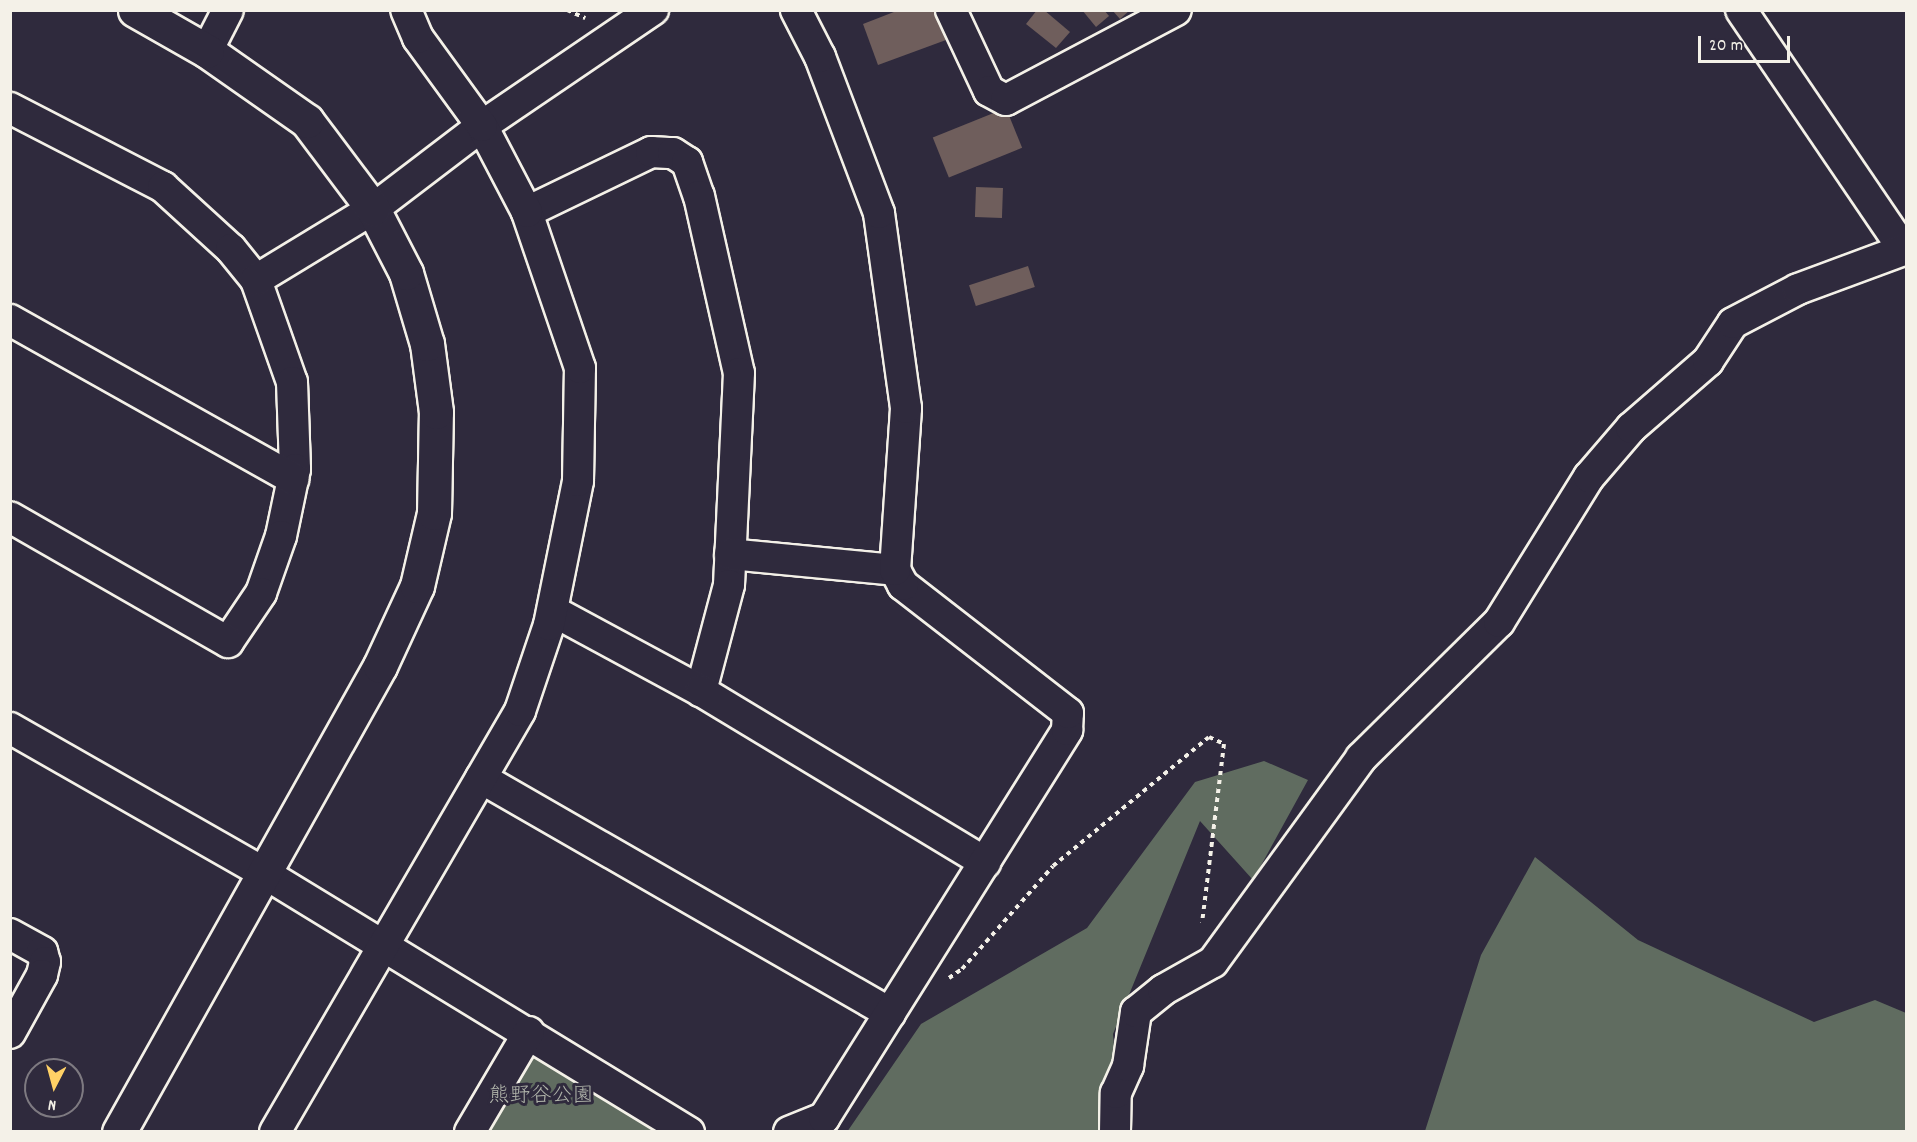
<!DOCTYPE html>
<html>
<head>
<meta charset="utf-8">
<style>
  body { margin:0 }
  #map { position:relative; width:1917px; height:1142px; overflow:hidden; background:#2f2a3d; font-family:Dekko,"Klee One",sans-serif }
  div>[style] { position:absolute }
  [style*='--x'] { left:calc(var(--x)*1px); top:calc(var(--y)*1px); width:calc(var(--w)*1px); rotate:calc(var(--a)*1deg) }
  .green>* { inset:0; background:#606c60 }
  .building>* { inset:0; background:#6f5e5c; transform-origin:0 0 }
  .path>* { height:4px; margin-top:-2px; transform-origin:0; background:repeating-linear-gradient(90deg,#f4f1e8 0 4.5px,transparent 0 9px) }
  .roads { filter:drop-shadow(2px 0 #f4f1e8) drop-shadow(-2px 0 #f4f1e8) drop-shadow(0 2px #f4f1e8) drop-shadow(0 -2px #f4f1e8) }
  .minor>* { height:30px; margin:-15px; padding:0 15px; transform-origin:15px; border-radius:15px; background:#2f2a3d }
  .tertiary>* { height:33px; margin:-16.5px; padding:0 16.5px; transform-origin:16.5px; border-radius:16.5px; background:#2f2a3d }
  span { translate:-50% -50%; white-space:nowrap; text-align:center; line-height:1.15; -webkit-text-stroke:6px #2f2a3d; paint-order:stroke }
  .park-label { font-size:21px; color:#b1b5ab }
  .frame { position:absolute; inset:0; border:12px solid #f4f1e8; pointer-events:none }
  .north { position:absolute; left:24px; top:1058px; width:60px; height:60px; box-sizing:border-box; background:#2f2a3d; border:2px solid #7e7a81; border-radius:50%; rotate:186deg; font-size:16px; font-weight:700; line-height:24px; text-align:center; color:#f4f1e8 }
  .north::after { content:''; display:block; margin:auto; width:21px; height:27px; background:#ffd166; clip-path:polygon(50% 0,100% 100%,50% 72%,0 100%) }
  .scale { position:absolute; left:1698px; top:36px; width:92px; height:27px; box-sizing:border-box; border:3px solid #f4f1e8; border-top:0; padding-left:8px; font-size:18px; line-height:21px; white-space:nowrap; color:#f4f1e8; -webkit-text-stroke:4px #2f2a3d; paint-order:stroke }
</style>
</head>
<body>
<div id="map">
  <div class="green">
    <div style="clip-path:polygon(1264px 761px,1308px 780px,1253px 880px,1200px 821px,1113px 1034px,1122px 1131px,847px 1132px,921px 1024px,1087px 928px,1195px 782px)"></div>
    <div style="clip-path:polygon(1535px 857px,1638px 940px,1814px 1022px,1875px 1000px,1906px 1013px,1906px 1131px,1425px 1131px,1481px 955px)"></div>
    <div style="clip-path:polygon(528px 1049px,669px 1132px,481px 1132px)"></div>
  </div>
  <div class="building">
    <div style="clip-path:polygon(899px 10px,935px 10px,946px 40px,878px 65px,863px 24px)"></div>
    <div style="clip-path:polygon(1037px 10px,1044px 10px,1070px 32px,1056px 48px,1026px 24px)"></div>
    <div style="clip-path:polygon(1082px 10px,1104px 10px,1109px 16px,1096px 27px)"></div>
    <div style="clip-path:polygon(1112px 10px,1130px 10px,1120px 19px)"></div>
    <div style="left:1006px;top:108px;width:43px;height:79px;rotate:68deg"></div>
    <div style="left:976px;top:187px;width:27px;height:30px;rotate:2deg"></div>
    <div style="left:1028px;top:266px;width:22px;height:62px;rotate:72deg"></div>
  </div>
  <div class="path">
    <div style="--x:567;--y:10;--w:20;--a:24"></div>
    <div style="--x:949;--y:978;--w:16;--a:-35"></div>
    <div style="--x:962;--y:969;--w:137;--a:-48.5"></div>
    <div style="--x:1053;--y:866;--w:202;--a:-39.6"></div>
    <div style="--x:1209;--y:737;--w:17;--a:25"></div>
    <div style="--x:1224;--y:744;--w:180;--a:97"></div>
  </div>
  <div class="roads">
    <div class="minor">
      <div style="--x:951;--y:10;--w:89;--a:64.9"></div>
      <div style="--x:989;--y:91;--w:19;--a:28"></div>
      <div style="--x:1006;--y:100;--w:192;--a:-27.9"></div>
      <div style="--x:1741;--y:10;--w:290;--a:55.8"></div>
      <div style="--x:207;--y:51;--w:46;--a:-62.9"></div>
      <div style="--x:10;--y:108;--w:172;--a:27.3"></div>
      <div style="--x:163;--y:187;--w:92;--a:42.4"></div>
      <div style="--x:231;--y:249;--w:40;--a:51"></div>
      <div style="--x:256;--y:280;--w:108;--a:70.6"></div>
      <div style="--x:292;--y:382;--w:87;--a:88"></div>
      <div style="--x:295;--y:469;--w:68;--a:101.8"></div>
      <div style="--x:281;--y:536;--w:60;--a:109.3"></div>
      <div style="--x:261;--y:593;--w:59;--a:124"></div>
      <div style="--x:228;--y:642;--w:251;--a:-150.2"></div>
      <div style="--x:527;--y:212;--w:138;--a:-25.8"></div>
      <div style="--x:651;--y:152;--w:22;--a:3"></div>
      <div style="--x:673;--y:153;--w:17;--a:33"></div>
      <div style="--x:687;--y:162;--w:36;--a:71"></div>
      <div style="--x:699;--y:196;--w:181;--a:77.3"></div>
      <div style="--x:739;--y:373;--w:212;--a:92.7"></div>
      <div style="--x:729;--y:585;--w:110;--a:104.8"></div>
      <div style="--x:256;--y:280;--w:137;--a:-31.3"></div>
      <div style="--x:373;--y:209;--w:137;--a:-37.3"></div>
      <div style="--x:482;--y:126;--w:207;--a:-34.2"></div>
      <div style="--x:10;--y:320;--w:325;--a:29.3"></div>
      <div style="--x:730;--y:554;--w:166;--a:5.5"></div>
      <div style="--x:553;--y:611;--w:168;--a:28.4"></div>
      <div style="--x:701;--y:691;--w:332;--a:31.1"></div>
      <div style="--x:10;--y:728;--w:292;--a:29.7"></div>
      <div style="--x:264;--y:873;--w:498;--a:31.4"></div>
      <div style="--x:481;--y:778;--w:472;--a:29.9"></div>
      <div style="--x:10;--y:934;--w:37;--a:29"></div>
      <div style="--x:42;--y:952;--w:10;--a:73"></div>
      <div style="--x:45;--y:962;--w:13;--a:103"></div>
      <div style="--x:42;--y:975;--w:66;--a:118.9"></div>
      <div style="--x:275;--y:1132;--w:487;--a:-59.8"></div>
      <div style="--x:520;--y:711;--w:91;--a:-71.4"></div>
      <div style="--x:549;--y:625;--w:147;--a:-78.6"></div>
      <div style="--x:578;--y:481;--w:113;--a:-89"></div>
      <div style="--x:580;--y:368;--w:165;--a:-108.8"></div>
      <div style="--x:527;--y:212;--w:97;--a:-117.6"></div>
      <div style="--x:482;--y:126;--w:109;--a:-126"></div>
      <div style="--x:418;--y:38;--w:30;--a:-113"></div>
      <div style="--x:470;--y:1132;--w:116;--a:-59.5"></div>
      <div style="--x:789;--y:1132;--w:38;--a:-22"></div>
      <div style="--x:824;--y:1118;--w:458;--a:-57.9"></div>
      <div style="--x:1067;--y:730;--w:17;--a:-87"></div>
      <div style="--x:1068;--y:713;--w:209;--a:-142.2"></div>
      <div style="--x:903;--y:585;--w:17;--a:-118"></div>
      <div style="--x:895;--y:570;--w:162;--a:-86.1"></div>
      <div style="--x:906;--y:408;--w:197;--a:-97.9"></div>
      <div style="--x:879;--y:213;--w:167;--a:-110.7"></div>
      <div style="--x:820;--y:57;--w:53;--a:-117.1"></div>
      <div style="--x:1115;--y:1132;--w:39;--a:-89"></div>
      <div style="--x:1116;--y:1093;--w:30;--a:-66"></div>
      <div style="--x:1128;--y:1066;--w:55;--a:-81.6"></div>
      <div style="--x:1136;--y:1012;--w:35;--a:-39"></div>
      <div style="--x:1163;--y:990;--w:57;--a:-29.2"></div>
      <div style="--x:1213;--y:962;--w:252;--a:-54"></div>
      <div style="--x:1361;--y:758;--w:194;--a:-44.6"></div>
      <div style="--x:1499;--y:622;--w:171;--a:-58.2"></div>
      <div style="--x:1589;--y:477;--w:65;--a:-49.4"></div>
      <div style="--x:1631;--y:428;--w:102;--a:-41"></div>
      <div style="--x:1708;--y:361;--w:45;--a:-56.7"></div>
      <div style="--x:1733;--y:323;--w:73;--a:-27.6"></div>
      <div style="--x:1798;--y:289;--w:115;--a:-20.3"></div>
    </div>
    <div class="tertiary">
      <div style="--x:119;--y:1132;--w:534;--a:-60.75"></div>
      <div style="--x:380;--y:666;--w:88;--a:-65.2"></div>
      <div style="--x:417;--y:586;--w:75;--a:-76.9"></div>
      <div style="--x:434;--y:513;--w:101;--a:-88.9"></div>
      <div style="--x:436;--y:412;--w:69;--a:-97.5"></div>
      <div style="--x:427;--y:344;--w:74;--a:-106.5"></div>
      <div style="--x:406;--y:273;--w:72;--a:-117.3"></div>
      <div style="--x:373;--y:209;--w:110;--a:-126.9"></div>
      <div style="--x:307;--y:121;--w:122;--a:-145"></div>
      <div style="--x:207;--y:51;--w:83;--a:-150.3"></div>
    </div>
  </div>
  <div class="park-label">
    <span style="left:541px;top:1097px">熊野谷公園</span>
  </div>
  <div class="frame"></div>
  <div class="north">N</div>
  <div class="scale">20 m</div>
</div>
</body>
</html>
